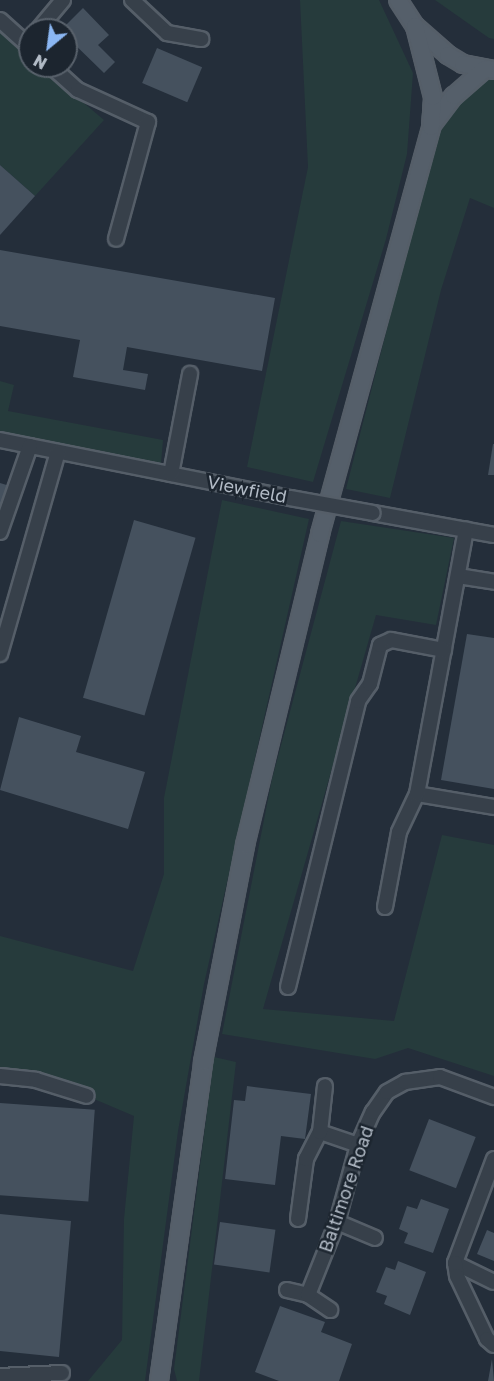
<!DOCTYPE html>
<html>
<head>
<meta charset="utf-8">
<style>
  body { margin:0 }
  #map { position:relative; width:494px; height:1381px; overflow:hidden; background:#242e3a; font-family:"Golos Text",sans-serif }
  div>[style] { position:absolute }
  [style*='--x'] { left:calc(var(--x)*1px); top:calc(var(--y)*1px); width:calc(var(--w)*1px); rotate:calc(var(--a)*1deg) }
  .green>* { inset:0; background:#263b3c }
  .building>* { inset:0; background:#45515e; transform-origin:0 0 }
  .roads { filter:drop-shadow(2px 0 #555e68) drop-shadow(-2px 0 #555e68) drop-shadow(0 2px #555e68) drop-shadow(0 -2px #555e68) }
  .minor>* { height:14px; margin:-7px; padding:0 7px; transform-origin:7px; border-radius:7px; background:#37404a }
  .major>* { height:16px; margin:-8px; padding:0 8px; transform-origin:8px; border-radius:8px; background:#555f6a }
  .bridges { filter:drop-shadow(2px 0 #555e68) drop-shadow(-2px 0 #555e68) drop-shadow(0 2px #555e68) drop-shadow(0 -2px #555e68) }
  .minor-bridge>* { height:14px; margin:-7px; padding:0 7px; transform-origin:7px; border-radius:7px; background:#37404a }
  span { translate:-50% -50%; white-space:nowrap; text-align:center; line-height:1.15; -webkit-text-stroke:5px #1c252f; paint-order:stroke }
  .street-label { font-size:18px; color:#b2bbc6 }
  .north { position:absolute; left:18px; top:18px; width:60px; height:60px; box-sizing:border-box; background:#1c252f; border:2px solid #58616b; border-radius:50%; rotate:209deg; font-size:16px; font-weight:700; line-height:24px; text-align:center; color:#b2bbc6 }
  .north::after { content:''; display:block; margin:auto; width:21px; height:27px; background:#8bb7f3; clip-path:polygon(50% 0,100% 100%,50% 72%,0 100%) }
</style>
</head>
<body>
<div id="map">
  <div class="green">
    <div style="clip-path:polygon(300px 0,379px 0,413px 73px,407px 154px,386px 239px,313px 482px,247px 467px,308px 167px)"></div>
    <div style="clip-path:polygon(435px 0,494px 0,494px 39px,489px 38px)"></div>
    <div style="clip-path:polygon(0 32px,30px 57px,30px 66px,40px 66px,104px 120px,35px 196px,0 165px)"></div>
    <div style="clip-path:polygon(494px 70px,494px 208px,470px 198px,441px 290px,390px 498px,346px 489px,432px 153px,431px 127px)"></div>
    <div style="clip-path:polygon(0 381px,14px 385px,8px 411px,163px 440px,161px 463px,0 432px)"></div>
    <div style="clip-path:polygon(222px 500px,309px 519px,204px 984px,178px 1131px,145px 1381px,88px 1381px,122px 1340px,124px 1219px,134px 1116px,87px 1096px,0 1077px,0 936px,133px 971px,164px 874px,164px 798px)"></div>
    <div style="clip-path:polygon(341px 521px,454px 538px,436px 625px,376px 615px,263px 1009px,394px 1021px,442px 835px,494px 845px,494px 1076px,408px 1048px,375px 1059px,222px 1034px,272px 779px)"></div>
    <div style="clip-path:polygon(214px 1057px,236px 1062px,199px 1381px,177px 1381px,174px 1369px)"></div>
  </div>
  <div class="building">
    <div style="clip-path:polygon(83px 8px,109px 35px,98px 45px,115px 62px,104px 73px,66px 36px,66px 30px,61px 30px)"></div>
    <div style="left:157px;top:48px;width:49px;height:38px;rotate:23deg"></div>
    <div style="clip-path:polygon(0 165px,35px 196px,0 235px)"></div>
    <div style="clip-path:polygon(0 250px,275px 298px,262px 371px,127px 347px,123px 370px,148px 374px,145px 390px,73px 377px,80px 340px,0 326px)"></div>
    <div style="clip-path:polygon(493px 444px,494px 444px,494px 475px,488px 475px)"></div>
    <div style="clip-path:polygon(0 483px,10px 486px,0 520px)"></div>
    <div style="left:134px;top:520px;width:64px;height:185px;rotate:16deg"></div>
    <div style="clip-path:polygon(467px 634px,494px 638px,494px 789px,441px 780px)"></div>
    <div style="clip-path:polygon(19px 717px,81px 736px,76px 752px,145px 772px,128px 829px,0 790px)"></div>
    <div style="clip-path:polygon(247px 1086px,311px 1094px,305px 1139px,281px 1136px,275px 1185px,225px 1179px,234px 1100px,245px 1101px)"></div>
    <div style="left:0;top:1103px;width:95px;height:92px;rotate:4deg"></div>
    <div style="left:429px;top:1119px;width:50px;height:55px;rotate:21deg"></div>
    <div style="clip-path:polygon(421px 1199px,449px 1209px,433px 1253px,404px 1243px,408px 1233px,399px 1229px,407px 1206px,417px 1209px)"></div>
    <div style="clip-path:polygon(0 1214px,71px 1221px,59px 1357px,0 1351px)"></div>
    <div style="left:220px;top:1222px;width:56px;height:43px;rotate:8deg"></div>
    <div style="clip-path:polygon(487px 1230px,494px 1233px,494px 1261px,477px 1254px)"></div>
    <div style="clip-path:polygon(398px 1261px,426px 1272px,410px 1315px,384px 1304px,387px 1296px,376px 1292px,386px 1267px,395px 1270px)"></div>
    <div style="clip-path:polygon(280px 1306px,325px 1322px,321px 1332px,352px 1344px,339px 1381px,279px 1381px,255px 1372px)"></div>
    <div style="clip-path:polygon(492px 1359px,494px 1381px,488px 1381px)"></div>
  </div>
  <div class="roads">
    <div class="minor">
      <div style="--x:132;--y:0;--w:48;--a:43.3"></div>
      <div style="--x:167;--y:33;--w:35;--a:10"></div>
      <div style="--x:0;--y:20;--w:40;--a:42"></div>
      <div style="--x:38;--y:30;--w:39;--a:-50"></div>
      <div style="--x:51;--y:66;--w:36;--a:42"></div>
      <div style="--x:78;--y:90;--w:77;--a:24.6"></div>
      <div style="--x:148;--y:122;--w:121;--a:105.3"></div>
      <div style="--x:0;--y:440;--w:296;--a:11.3"></div>
      <div style="--x:171;--y:474;--w:102;--a:-79.2"></div>
      <div style="--x:373;--y:513;--w:123;--a:10.3"></div>
      <div style="--x:0;--y:532;--w:91;--a:-70.8"></div>
      <div style="--x:458;--y:576;--w:36;--a:9"></div>
      <div style="--x:0;--y:654;--w:210;--a:-74"></div>
      <div style="--x:417;--y:794;--w:78;--a:9.6"></div>
      <div style="--x:385;--y:907;--w:76;--a:-79.4"></div>
      <div style="--x:399;--y:832;--w:42;--a:-64.7"></div>
      <div style="--x:417;--y:794;--w:269;--a:-79.5"></div>
      <div style="--x:288;--y:987;--w:294;--a:-76.2"></div>
      <div style="--x:358;--y:701;--w:21;--a:-55"></div>
      <div style="--x:370;--y:684;--w:40;--a:-75.6"></div>
      <div style="--x:380;--y:645;--w:12;--a:-24"></div>
      <div style="--x:391;--y:640;--w:54;--a:10.7"></div>
      <div style="--x:0;--y:1076;--w:36;--a:6"></div>
      <div style="--x:36;--y:1080;--w:53;--a:17.4"></div>
      <div style="--x:320;--y:1132;--w:40;--a:18.9"></div>
      <div style="--x:494;--y:1159;--w:111;--a:110.6"></div>
      <div style="--x:455;--y:1263;--w:43;--a:26"></div>
      <div style="--x:298;--y:1219;--w:61;--a:-82.4"></div>
      <div style="--x:306;--y:1159;--w:30;--a:-63"></div>
      <div style="--x:320;--y:1132;--w:46;--a:-83.8"></div>
      <div style="--x:337;--y:1222;--w:41;--a:22.8"></div>
      <div style="--x:455;--y:1263;--w:13;--a:81"></div>
      <div style="--x:457;--y:1276;--w:70;--a:64.5"></div>
      <div style="--x:487;--y:1339;--w:9;--a:41"></div>
      <div style="--x:287;--y:1290;--w:22;--a:13"></div>
      <div style="--x:308;--y:1295;--w:27;--a:34"></div>
      <div style="--x:308;--y:1295;--w:79;--a:-68.3"></div>
      <div style="--x:337;--y:1222;--w:80;--a:-74.7"></div>
      <div style="--x:358;--y:1145;--w:36;--a:-66"></div>
      <div style="--x:373;--y:1112;--w:24;--a:-55"></div>
      <div style="--x:387;--y:1092;--w:21;--a:-29"></div>
      <div style="--x:405;--y:1082;--w:35;--a:-8"></div>
      <div style="--x:440;--y:1077;--w:58;--a:20.3"></div>
      <div style="--x:0;--y:1376;--w:62;--a:-2.8"></div>
    </div>
    <div class="major">
      <div style="--x:398;--y:0;--w:31;--a:57"></div>
      <div style="--x:415;--y:26;--w:44;--a:41.3"></div>
      <div style="--x:448;--y:55;--w:17;--a:31"></div>
      <div style="--x:463;--y:64;--w:32;--a:11"></div>
      <div style="--x:431;--y:126;--w:38;--a:-53"></div>
      <div style="--x:454;--y:96;--w:41;--a:-41.1"></div>
      <div style="--x:159;--y:1381;--w:322;--a:-82.1"></div>
      <div style="--x:203;--y:1062;--w:221;--a:-79"></div>
      <div style="--x:245;--y:845;--w:320;--a:-76.4"></div>
      <div style="--x:320;--y:534;--w:422;--a:-74.7"></div>
      <div style="--x:431;--y:127;--w:30;--a:-86"></div>
      <div style="--x:433;--y:97;--w:73;--a:-104.2"></div>
    </div>
  </div>
  <div class="bridges">
    <div class="minor-bridge">
      <div style="--x:290;--y:498;--w:84;--a:10.2"></div>
    </div>
  </div>
  <div class="street-label">
    <span style="left:247px;top:489px;rotate:11deg">Viewfield</span>
    <span style="left:346px;top:1189px;rotate:-71deg">Baltimore Road</span>
  </div>
  <div class="north">N</div>
</div>
</body>
</html>
